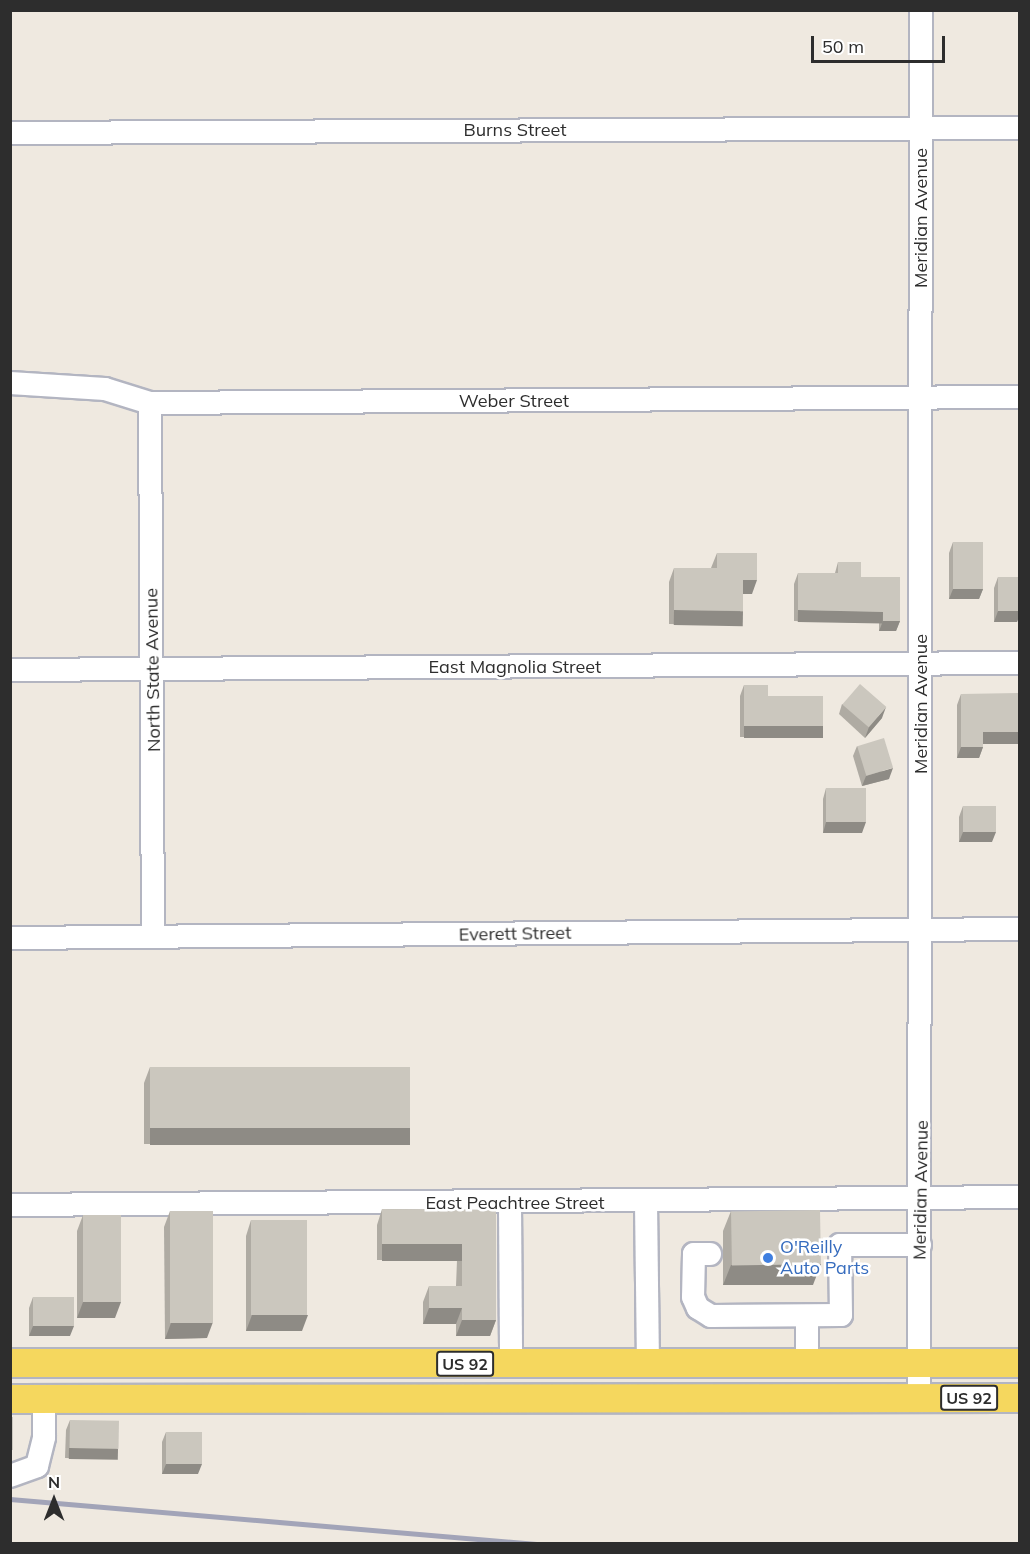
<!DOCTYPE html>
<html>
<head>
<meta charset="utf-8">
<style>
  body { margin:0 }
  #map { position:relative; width:1030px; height:1554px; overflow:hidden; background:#efe9e0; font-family:Mulish,sans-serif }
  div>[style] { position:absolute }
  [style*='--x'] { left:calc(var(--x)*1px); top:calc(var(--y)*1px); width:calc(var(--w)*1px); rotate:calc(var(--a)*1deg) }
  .roads { filter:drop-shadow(2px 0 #b3b5c1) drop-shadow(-2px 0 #b3b5c1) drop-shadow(0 2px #b3b5c1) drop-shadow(0 -2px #b3b5c1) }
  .minor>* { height:22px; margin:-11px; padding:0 11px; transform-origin:11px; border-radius:11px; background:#fff }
  .major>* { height:28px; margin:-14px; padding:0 14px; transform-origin:14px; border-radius:14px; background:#f5d75e }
  .rail>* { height:4.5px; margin:-2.25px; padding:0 2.25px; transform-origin:2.25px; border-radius:2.25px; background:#a2a4b8 }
  .wall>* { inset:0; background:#afaba3 }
  .shaded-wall>* { inset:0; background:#8e8b85; transform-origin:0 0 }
  .building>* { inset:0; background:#cbc7be; transform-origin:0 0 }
  .dots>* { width:16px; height:16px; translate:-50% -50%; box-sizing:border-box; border:3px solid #fff; border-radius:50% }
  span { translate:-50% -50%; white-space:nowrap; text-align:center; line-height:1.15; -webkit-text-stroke:5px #fff; paint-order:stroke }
  .shield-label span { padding:2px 4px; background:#fff; border:2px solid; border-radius:4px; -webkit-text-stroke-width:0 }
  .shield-label { font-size:16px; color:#2d2d2d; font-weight:700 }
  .street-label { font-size:18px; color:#2d2d2d }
  .shop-label { font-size:18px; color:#366cbe }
  .left { translate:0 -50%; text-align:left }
  .frame { position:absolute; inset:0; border:12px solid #2d2d2d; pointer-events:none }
  .north { position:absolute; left:24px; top:1470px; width:60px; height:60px; -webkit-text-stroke:4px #fff; paint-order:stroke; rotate:0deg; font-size:16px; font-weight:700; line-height:24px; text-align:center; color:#2d2d2d }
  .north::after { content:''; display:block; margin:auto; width:21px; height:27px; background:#2d2d2d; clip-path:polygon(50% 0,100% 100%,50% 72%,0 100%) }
  .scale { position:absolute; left:811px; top:36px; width:134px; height:27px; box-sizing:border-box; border:3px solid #2d2d2d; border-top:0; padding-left:8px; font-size:18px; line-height:21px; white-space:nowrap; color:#2d2d2d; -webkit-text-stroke:4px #fff; paint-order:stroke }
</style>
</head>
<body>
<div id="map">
  <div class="roads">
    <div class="minor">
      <div style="--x:10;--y:133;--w:1010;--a:-0.28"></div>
      <div style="--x:10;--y:383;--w:95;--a:3.6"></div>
      <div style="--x:105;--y:389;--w:47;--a:17.3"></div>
      <div style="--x:150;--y:403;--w:870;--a:-0.4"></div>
      <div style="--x:150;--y:403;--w:534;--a:89.68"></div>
      <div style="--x:10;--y:670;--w:1010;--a:-0.4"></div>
      <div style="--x:10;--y:938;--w:1010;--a:-0.51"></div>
      <div style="--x:646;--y:1202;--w:162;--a:89.3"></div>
      <div style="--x:510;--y:1204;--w:160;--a:89.6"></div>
      <div style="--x:10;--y:1205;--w:1010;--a:-0.45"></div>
      <div style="--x:710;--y:1254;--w:16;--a:180"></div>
      <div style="--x:694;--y:1254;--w:43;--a:91.3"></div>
      <div style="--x:693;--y:1297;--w:12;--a:66"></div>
      <div style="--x:698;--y:1308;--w:15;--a:32"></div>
      <div style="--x:711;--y:1316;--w:130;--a:-0.4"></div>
      <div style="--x:841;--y:1315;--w:70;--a:-90.8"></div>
      <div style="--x:840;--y:1245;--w:80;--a:0"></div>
      <div style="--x:807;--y:1363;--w:47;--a:-90"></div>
      <div style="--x:919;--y:1398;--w:1388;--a:-89.92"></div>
      <div style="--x:10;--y:1476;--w:29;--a:-20"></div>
      <div style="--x:37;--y:1466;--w:30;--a:-76"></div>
      <div style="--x:44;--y:1437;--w:38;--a:-90"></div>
    </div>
    <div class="major">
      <div style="--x:10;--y:1363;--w:1010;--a:0"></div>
      <div style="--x:10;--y:1399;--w:1010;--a:-0.06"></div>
    </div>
  </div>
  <div class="rail">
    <div style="--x:10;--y:1499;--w:528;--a:4.89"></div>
  </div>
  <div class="wall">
    <div style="clip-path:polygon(953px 542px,983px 589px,979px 599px,949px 599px,949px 553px)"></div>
    <div style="clip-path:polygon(717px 553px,752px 594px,743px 594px,738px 625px,669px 624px,669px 582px,674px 568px,711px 568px)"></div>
    <div style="clip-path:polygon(838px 562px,861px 577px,900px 621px,896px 631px,879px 631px,879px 623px,794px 621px,794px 584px,798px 573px,835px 573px)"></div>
    <div style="clip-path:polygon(998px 577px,1020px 577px,1020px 614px,1017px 622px,994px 622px,994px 588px)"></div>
    <div style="clip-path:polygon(744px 685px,768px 696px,823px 726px,819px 737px,740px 737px,740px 696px)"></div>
    <div style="clip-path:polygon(961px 694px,1020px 743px,983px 743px,983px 747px,979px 758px,957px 758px,957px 705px)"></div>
    <div style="clip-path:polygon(842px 704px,882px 718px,865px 738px,839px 714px)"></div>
    <div style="clip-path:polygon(857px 746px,889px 779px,862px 786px,853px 756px)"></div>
    <div style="clip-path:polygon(826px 788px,862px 833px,823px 833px,823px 799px)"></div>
    <div style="clip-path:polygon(963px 806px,992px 842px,959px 842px,959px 817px)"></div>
    <div style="clip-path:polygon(150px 1067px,410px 1128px,404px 1144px,144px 1144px,144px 1083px)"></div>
    <div style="clip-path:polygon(382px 1209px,496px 1210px,496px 1320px,490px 1336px,456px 1336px,456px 1324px,423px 1324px,423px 1302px,429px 1286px,456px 1286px,457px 1260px,377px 1260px,377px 1225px)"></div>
    <div style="clip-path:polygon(170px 1211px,207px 1338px,165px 1339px,164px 1227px)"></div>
    <div style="clip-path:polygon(731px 1211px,813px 1285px,723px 1285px,723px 1231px)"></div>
    <div style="clip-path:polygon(83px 1215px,115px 1318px,77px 1318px,77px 1231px)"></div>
    <div style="clip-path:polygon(251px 1220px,302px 1331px,246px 1331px,246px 1236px)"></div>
    <div style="clip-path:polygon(33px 1297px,70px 1336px,29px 1336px,29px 1308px)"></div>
    <div style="clip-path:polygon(70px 1420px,118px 1449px,115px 1459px,65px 1458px,66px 1430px)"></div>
    <div style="clip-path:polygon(166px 1432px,198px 1474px,162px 1474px,162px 1442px)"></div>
  </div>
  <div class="shaded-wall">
    <div style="clip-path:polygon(743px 580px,757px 580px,752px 594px,738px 594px)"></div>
    <div style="clip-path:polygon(953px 589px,983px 589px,979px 599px,949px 599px)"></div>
    <div style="left:674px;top:610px;width:69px;height:15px;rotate:1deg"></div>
    <div style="left:798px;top:610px;width:85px;height:12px;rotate:1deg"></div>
    <div style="clip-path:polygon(998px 611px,1020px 611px,1020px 614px,1017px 622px,994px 622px)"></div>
    <div style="clip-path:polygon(883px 621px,900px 621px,896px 631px,879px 631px)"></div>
    <div style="clip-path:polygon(886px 707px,882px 718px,865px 738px,869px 727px)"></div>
    <div style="left:744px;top:726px;width:79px;height:12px"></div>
    <div style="left:983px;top:732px;width:37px;height:12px"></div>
    <div style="clip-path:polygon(961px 747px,983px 747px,979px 758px,957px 758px)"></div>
    <div style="clip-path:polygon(893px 768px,889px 779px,862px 786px,866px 776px)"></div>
    <div style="clip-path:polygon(826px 822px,866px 822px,862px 833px,823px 833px)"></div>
    <div style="clip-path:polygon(963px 832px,996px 832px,992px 842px,959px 842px)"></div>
    <div style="left:150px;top:1128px;width:260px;height:17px"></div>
    <div style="left:382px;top:1244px;width:80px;height:17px"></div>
    <div style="clip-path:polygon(821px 1264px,813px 1285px,723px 1285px,731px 1265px)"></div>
    <div style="clip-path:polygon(83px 1302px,121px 1302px,115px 1318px,77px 1318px)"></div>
    <div style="clip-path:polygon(429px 1308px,462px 1308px,456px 1324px,423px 1324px)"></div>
    <div style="clip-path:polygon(252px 1315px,308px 1315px,302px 1331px,246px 1331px)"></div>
    <div style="clip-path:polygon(462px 1320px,496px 1320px,490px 1336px,456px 1336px)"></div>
    <div style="clip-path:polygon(213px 1322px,207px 1338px,165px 1339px,171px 1323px)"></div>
    <div style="clip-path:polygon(33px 1326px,74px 1326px,70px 1336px,29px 1336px)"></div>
    <div style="left:69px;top:1448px;width:49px;height:11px;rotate:1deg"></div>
    <div style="clip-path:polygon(166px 1464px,202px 1464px,198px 1474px,162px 1474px)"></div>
  </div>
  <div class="building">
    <div style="left:953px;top:542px;width:30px;height:47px"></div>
    <div style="clip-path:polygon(717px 553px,757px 553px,757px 580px,743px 580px,743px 611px,674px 610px,674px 568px,717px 568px)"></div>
    <div style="clip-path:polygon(838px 562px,861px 562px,861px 577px,900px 577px,900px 621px,883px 621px,883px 612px,798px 610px,798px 573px,838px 573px)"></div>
    <div style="left:998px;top:577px;width:22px;height:34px"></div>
    <div style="left:860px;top:684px;width:35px;height:27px;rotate:41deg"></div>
    <div style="clip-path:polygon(744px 685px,768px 685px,768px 696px,823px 696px,823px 726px,744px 726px)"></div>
    <div style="clip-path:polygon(1020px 693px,1020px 732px,983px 732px,983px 747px,961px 747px,961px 694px)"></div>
    <div style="left:884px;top:738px;width:31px;height:28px;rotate:73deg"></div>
    <div style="left:826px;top:788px;width:40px;height:34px"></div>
    <div style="left:963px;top:806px;width:33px;height:26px"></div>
    <div style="left:150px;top:1067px;width:260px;height:61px"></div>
    <div style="clip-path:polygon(382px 1209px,496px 1210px,496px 1320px,462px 1320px,462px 1308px,429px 1308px,429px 1286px,462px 1286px,462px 1244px,382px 1244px)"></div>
    <div style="left:820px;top:1210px;width:54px;height:89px;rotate:89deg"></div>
    <div style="left:170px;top:1211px;width:43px;height:112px"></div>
    <div style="left:83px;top:1215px;width:38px;height:87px"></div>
    <div style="left:251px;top:1220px;width:56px;height:95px"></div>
    <div style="left:33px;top:1297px;width:41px;height:29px"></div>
    <div style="left:10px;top:1417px;width:3px;height:33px"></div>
    <div style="left:70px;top:1420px;width:49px;height:28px;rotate:1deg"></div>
    <div style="left:166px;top:1432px;width:36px;height:32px"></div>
  </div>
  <div class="dots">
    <div style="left:768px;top:1258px;background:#3f7fe0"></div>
  </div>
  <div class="shield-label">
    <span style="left:465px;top:1364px">US 92</span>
    <span style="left:969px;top:1398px">US 92</span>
  </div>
  <div class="street-label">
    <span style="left:515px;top:130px">Burns Street</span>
    <span style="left:921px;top:218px;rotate:-90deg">Meridian Avenue</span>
    <span style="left:514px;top:401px">Weber Street</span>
    <span style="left:515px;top:667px">East Magnolia Street</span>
    <span style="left:153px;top:670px;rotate:-91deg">North State Avenue</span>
    <span style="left:921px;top:704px;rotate:-90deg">Meridian Avenue</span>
    <span style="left:515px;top:934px;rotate:-1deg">Everett Street</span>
    <span style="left:921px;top:1190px;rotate:-89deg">Meridian Avenue</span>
    <span style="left:515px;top:1203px">East Peachtree Street</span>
  </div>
  <div class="shop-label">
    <span class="left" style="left:780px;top:1258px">O'Reilly<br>Auto Parts</span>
  </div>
  <div class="frame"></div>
  <div class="north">N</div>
  <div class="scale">50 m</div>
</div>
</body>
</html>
